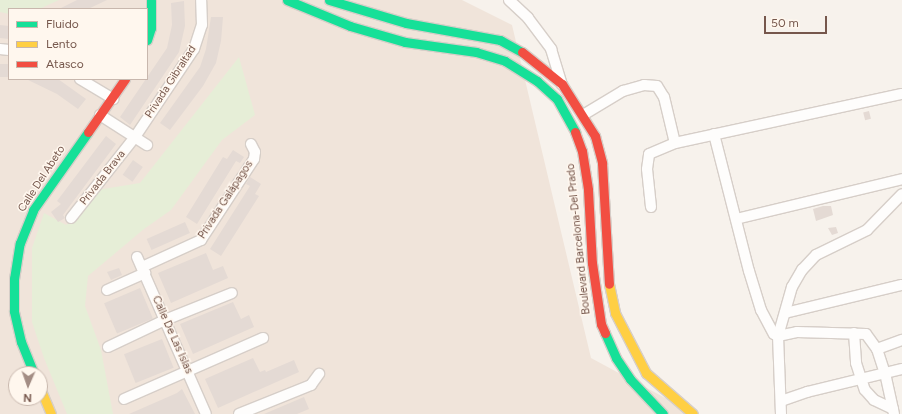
<!DOCTYPE html>
<html>
<head>
<meta charset="utf-8">
<style>
  body { margin:0 }
  #map { position:relative; width:902px; height:414px; overflow:hidden; background:#f7f2ec; font-family:Figtree,sans-serif }
  div>[style] { position:absolute }
  [style*='--x'] { left:calc(var(--x)*1px); top:calc(var(--y)*1px); width:calc(var(--w)*1px); rotate:calc(var(--a)*1deg) }
  .residential>* { inset:0; background:#f0e4da }
  .green>* { inset:0; background:#e6eed7 }
  .building>* { inset:0; background:#e4dad4; transform-origin:0 0 }
  .roads { filter:drop-shadow(1px 0 #d6cec8) drop-shadow(-1px 0 #d6cec8) drop-shadow(0 1px #d6cec8) drop-shadow(0 -1px #d6cec8) }
  .street>* { height:10px; margin:-5px; padding:0 5px; transform-origin:5px; border-radius:5px; background:#fefdfc }
  .fast>* { height:9px; margin:-4.5px; padding:0 4.5px; transform-origin:4.5px; border-radius:4.5px; background:#16e098 }
  .slow>* { height:9px; margin:-4.5px; padding:0 4.5px; transform-origin:4.5px; border-radius:4.5px; background:#ffcf43 }
  .jam>* { height:9px; margin:-4.5px; padding:0 4.5px; transform-origin:4.5px; border-radius:4.5px; background:#f24e42 }
  span { translate:-50% -50%; white-space:nowrap; text-align:center; line-height:1.15; -webkit-text-stroke:3px #fff7ee; paint-order:stroke }
  .street-label { font-size:11px; color:#76574c }
  .legend { position:absolute; left:8px; top:8px; width:140px; height:72px; box-sizing:border-box; background:#fff7ee; border:1px solid #c8b7ad; margin:0; padding:5px 7px; list-style:none; font-size:12px; color:#76574c }
  .legend li { display:flex; align-items:center; gap:8px; height:20px }
  .legend b { width:20px; border:1px solid #c8b7ad }
  .north { position:absolute; left:8px; top:366px; width:40px; height:40px; box-sizing:border-box; background:#fff7ee; border:1px solid #c8b7ad; border-radius:50%; rotate:182deg; font-size:11px; font-weight:700; line-height:16px; text-align:center; color:#76574c }
  .north::after { content:''; display:block; margin:auto; width:14px; height:18px; background:#a38d84; clip-path:polygon(50% 0,100% 100%,50% 72%,0 100%) }
  .scale { position:absolute; left:764px; top:16px; width:63px; height:18px; box-sizing:border-box; border:2px solid #76574c; border-top:0; padding-left:5px; font-size:12px; line-height:14px; white-space:nowrap; color:#76574c; -webkit-text-stroke:3px #fff7ee; paint-order:stroke }
</style>
</head>
<body>
<div id="map">
  <div class="residential">
    <div style="clip-path:polygon(evenodd,0 0,462px 0,512px 25px,591px 358px,695px 414px,0 414px,0 0,9px 9px,147px 9px,147px 79px,9px 79px,9px 9px,0 0,16px 374px,40px 374px,40px 398px,16px 398px,16px 374px)"></div>
  </div>
  <div class="green">
    <div style="clip-path:polygon(0 0,59px 0,39px 9px,9px 9px,9px 14px,0 12px)"></div>
    <div style="clip-path:polygon(239px 57px,255px 115px,222px 140px,171px 210px,144px 229px,88px 276px,85px 306px,101px 350px,113px 414px,67px 414px,44px 358px,32px 322px,32px 248px,44px 213px,66px 225px,80px 213px,97px 190px,140px 183px)"></div>
  </div>
  <div class="building">
    <div style="clip-path:polygon(77px 0,107px 0,88px 9px,59px 9px)"></div>
    <div style="clip-path:polygon(184px 1px,185px 26px,179px 52px,130px 125px,120px 117px,167px 48px,172px 25px,171px 3px)"></div>
    <div style="clip-path:polygon(211px 17px,223px 17px,221px 41px,216px 63px,203px 86px,170px 130px,160px 123px,200px 67px,206px 49px)"></div>
    <div style="clip-path:polygon(0 25px,9px 26px,9px 39px,0 38px)"></div>
    <div style="left:0;top:64px;width:9px;height:13px"></div>
    <div style="clip-path:polygon(26px 79px,58px 79px,86px 99px,78px 109px,57px 94px)"></div>
    <div style="left:869px;top:111px;width:8px;height:6px;rotate:76deg"></div>
    <div style="clip-path:polygon(106px 136px,116px 144px,63px 215px,65px 218px,58px 222px,51px 212px,61px 204px,57px 201px)"></div>
    <div style="clip-path:polygon(233px 150px,244px 157px,240px 163px,236px 161px,197px 224px,186px 217px,223px 157px,227px 159px)"></div>
    <div style="left:133px;top:160px;width:12px;height:18px;rotate:35deg"></div>
    <div style="clip-path:polygon(250px 177px,261px 184px,255px 194px,259px 196px,221px 256px,210px 249px,250px 186px,246px 184px)"></div>
    <div style="clip-path:polygon(823px 206px,831px 206px,833px 215px,816px 221px,813px 209px)"></div>
    <div style="left:185px;top:222px;width:12px;height:42px;rotate:66deg"></div>
    <div style="clip-path:polygon(836px 227px,838px 233px,832px 235px,828px 228px)"></div>
    <div style="clip-path:polygon(206px 253px,213px 270px,223px 266px,228px 278px,171px 303px,158px 273px)"></div>
    <div style="clip-path:polygon(119px 268px,122px 275px,111px 280px,107px 272px)"></div>
    <div style="left:140px;top:288px;width:33px;height:39px;rotate:67deg"></div>
    <div style="clip-path:polygon(233px 302px,241px 319px,249px 315px,254px 327px,193px 354px,180px 324px)"></div>
    <div style="left:162px;top:339px;width:31px;height:41px;rotate:68deg"></div>
    <div style="clip-path:polygon(253px 358px,260px 372px,265px 370px,266px 372px,294px 360px,299px 372px,218px 408px,205px 379px)"></div>
    <div style="clip-path:polygon(182px 389px,195px 414px,129px 414px,177px 393px)"></div>
    <div style="clip-path:polygon(304px 397px,309px 409px,297px 414px,264px 414px)"></div>
  </div>
  <div class="roads">
    <div class="street">
      <div style="--x:509;--y:0;--w:26;--a:43"></div>
      <div style="--x:528;--y:18;--w:39;--a:53"></div>
      <div style="--x:551;--y:49;--w:37;--a:73"></div>
      <div style="--x:0;--y:49;--w:9;--a:6"></div>
      <div style="--x:80;--y:79;--w:39;--a:31"></div>
      <div style="--x:100;--y:115;--w:56;--a:32.6"></div>
      <div style="--x:583;--y:115;--w:47;--a:-31"></div>
      <div style="--x:623;--y:91;--w:22;--a:-16"></div>
      <div style="--x:644;--y:85;--w:13;--a:4"></div>
      <div style="--x:657;--y:86;--w:13;--a:58"></div>
      <div style="--x:664;--y:97;--w:47;--a:76.6"></div>
      <div style="--x:714;--y:134;--w:141;--a:75.7"></div>
      <div style="--x:749;--y:271;--w:41;--a:72.9"></div>
      <div style="--x:761;--y:310;--w:27;--a:62"></div>
      <div style="--x:774;--y:334;--w:4;--a:27"></div>
      <div style="--x:778;--y:336;--w:19;--a:-12"></div>
      <div style="--x:797;--y:332;--w:69;--a:1.7"></div>
      <div style="--x:866;--y:334;--w:19;--a:54"></div>
      <div style="--x:877;--y:349;--w:25;--a:72"></div>
      <div style="--x:885;--y:373;--w:42;--a:77.6"></div>
      <div style="--x:651;--y:207;--w:38;--a:-96"></div>
      <div style="--x:647;--y:169;--w:15;--a:-82"></div>
      <div style="--x:649;--y:154;--w:28;--a:-23"></div>
      <div style="--x:675;--y:143;--w:232;--a:-12.2"></div>
      <div style="--x:71;--y:218;--w:103;--a:-51.7"></div>
      <div style="--x:135;--y:137;--w:106;--a:-56.2"></div>
      <div style="--x:194;--y:49;--w:25;--a:-72"></div>
      <div style="--x:202;--y:25;--w:25;--a:-92"></div>
      <div style="--x:736;--y:219;--w:171;--a:-13.5"></div>
      <div style="--x:137;--y:257;--w:171;--a:66.3"></div>
      <div style="--x:142;--y:267;--w:65;--a:-24.6"></div>
      <div style="--x:201;--y:240;--w:97;--a:-56.8"></div>
      <div style="--x:254;--y:159;--w:7;--a:-82"></div>
      <div style="--x:255;--y:152;--w:9;--a:-117"></div>
      <div style="--x:107;--y:290;--w:42;--a:-24.1"></div>
      <div style="--x:785;--y:313;--w:120;--a:-13.5"></div>
      <div style="--x:854;--y:333;--w:30;--a:86"></div>
      <div style="--x:856;--y:363;--w:28;--a:72"></div>
      <div style="--x:865;--y:390;--w:13;--a:48"></div>
      <div style="--x:874;--y:400;--w:21;--a:25"></div>
      <div style="--x:108;--y:347;--w:63;--a:-25.3"></div>
      <div style="--x:165;--y:320;--w:72;--a:-21.9"></div>
      <div style="--x:877;--y:349;--w:27;--a:-20"></div>
      <div style="--x:124;--y:399;--w:152;--a:-23.7"></div>
      <div style="--x:781;--y:401;--w:28;--a:-19"></div>
      <div style="--x:807;--y:392;--w:98;--a:-13.6"></div>
      <div style="--x:239;--y:414;--w:78;--a:-21.9"></div>
      <div style="--x:311;--y:385;--w:14;--a:-54"></div>
      <div style="--x:781;--y:414;--w:78;--a:-92.2"></div>
      <div style="--x:778;--y:336;--w:51;--a:-74.1"></div>
      <div style="--x:792;--y:287;--w:20;--a:-60"></div>
      <div style="--x:802;--y:270;--w:21;--a:-47"></div>
      <div style="--x:816;--y:255;--w:57;--a:-26.1"></div>
      <div style="--x:867;--y:230;--w:50;--a:-45.8"></div>
    </div>
    <div class="fast">
      <div style="--x:287;--y:0;--w:68;--a:22.4"></div>
      <div style="--x:350;--y:26;--w:57;--a:16.2"></div>
      <div style="--x:405;--y:42;--w:72;--a:8"></div>
      <div style="--x:476;--y:52;--w:30;--a:17"></div>
      <div style="--x:505;--y:61;--w:38;--a:32"></div>
      <div style="--x:537;--y:81;--w:27;--a:42"></div>
      <div style="--x:557;--y:99;--w:38;--a:61"></div>
      <div style="--x:329;--y:0;--w:80;--a:16.6"></div>
      <div style="--x:406;--y:23;--w:96;--a:10.3"></div>
      <div style="--x:500;--y:40;--w:25;--a:29"></div>
      <div style="--x:147;--y:40;--w:13;--a:-72"></div>
      <div style="--x:151;--y:28;--w:28;--a:-90"></div>
      <div style="--x:605;--y:333;--w:27;--a:66"></div>
      <div style="--x:616;--y:358;--w:25;--a:56"></div>
      <div style="--x:630;--y:379;--w:48;--a:46.7"></div>
      <div style="--x:34;--y:374;--w:35;--a:-112"></div>
      <div style="--x:21;--y:342;--w:32;--a:-103"></div>
      <div style="--x:14;--y:311;--w:32;--a:-90"></div>
      <div style="--x:14;--y:279;--w:36;--a:-81"></div>
      <div style="--x:20;--y:243;--w:35;--a:-68"></div>
      <div style="--x:33;--y:210;--w:95;--a:-54.8"></div>
    </div>
    <div class="slow">
      <div style="--x:609;--y:284;--w:30;--a:78"></div>
      <div style="--x:615;--y:313;--w:68;--a:62.7"></div>
      <div style="--x:646;--y:373;--w:62;--a:41.1"></div>
      <div style="--x:40;--y:388;--w:28;--a:67"></div>
    </div>
    <div class="jam">
      <div style="--x:522;--y:52;--w:51;--a:38.7"></div>
      <div style="--x:562;--y:84;--w:62;--a:57.6"></div>
      <div style="--x:595;--y:136;--w:28;--a:75"></div>
      <div style="--x:602;--y:163;--w:121;--a:86.7"></div>
      <div style="--x:88;--y:132;--w:65;--a:-55.1"></div>
      <div style="--x:575;--y:132;--w:20;--a:70"></div>
      <div style="--x:582;--y:151;--w:39;--a:81"></div>
      <div style="--x:588;--y:190;--w:73;--a:86.9"></div>
      <div style="--x:592;--y:263;--w:62;--a:81.6"></div>
      <div style="--x:601;--y:324;--w:10;--a:66"></div>
    </div>
  </div>
  <div class="street-label">
    <span style="left:171px;top:82px;rotate:-57deg">Privada Gibraltad</span>
    <span style="left:103px;top:178px;rotate:-52deg">Privada Brava</span>
    <span style="left:42px;top:179px;rotate:-57deg">Calle Del Abeto</span>
    <span style="left:226px;top:200px;rotate:-57deg">Privada Galápagos</span>
    <span style="left:579px;top:239px;rotate:-96deg">Boulevard Barcelona-Del Prado</span>
    <span style="left:172px;top:335px;rotate:66deg">Calle De Las Islas</span>
  </div>
  <ul class="legend">
  <li><b style="height:5px;background:#16e098"></b>Fluido</li>
  <li><b style="height:5px;background:#ffcf43"></b>Lento</li>
  <li><b style="height:5px;background:#f24e42"></b>Atasco</li>
  </ul>
  <div class="north">N</div>
  <div class="scale">50 m</div>
</div>
</body>
</html>
